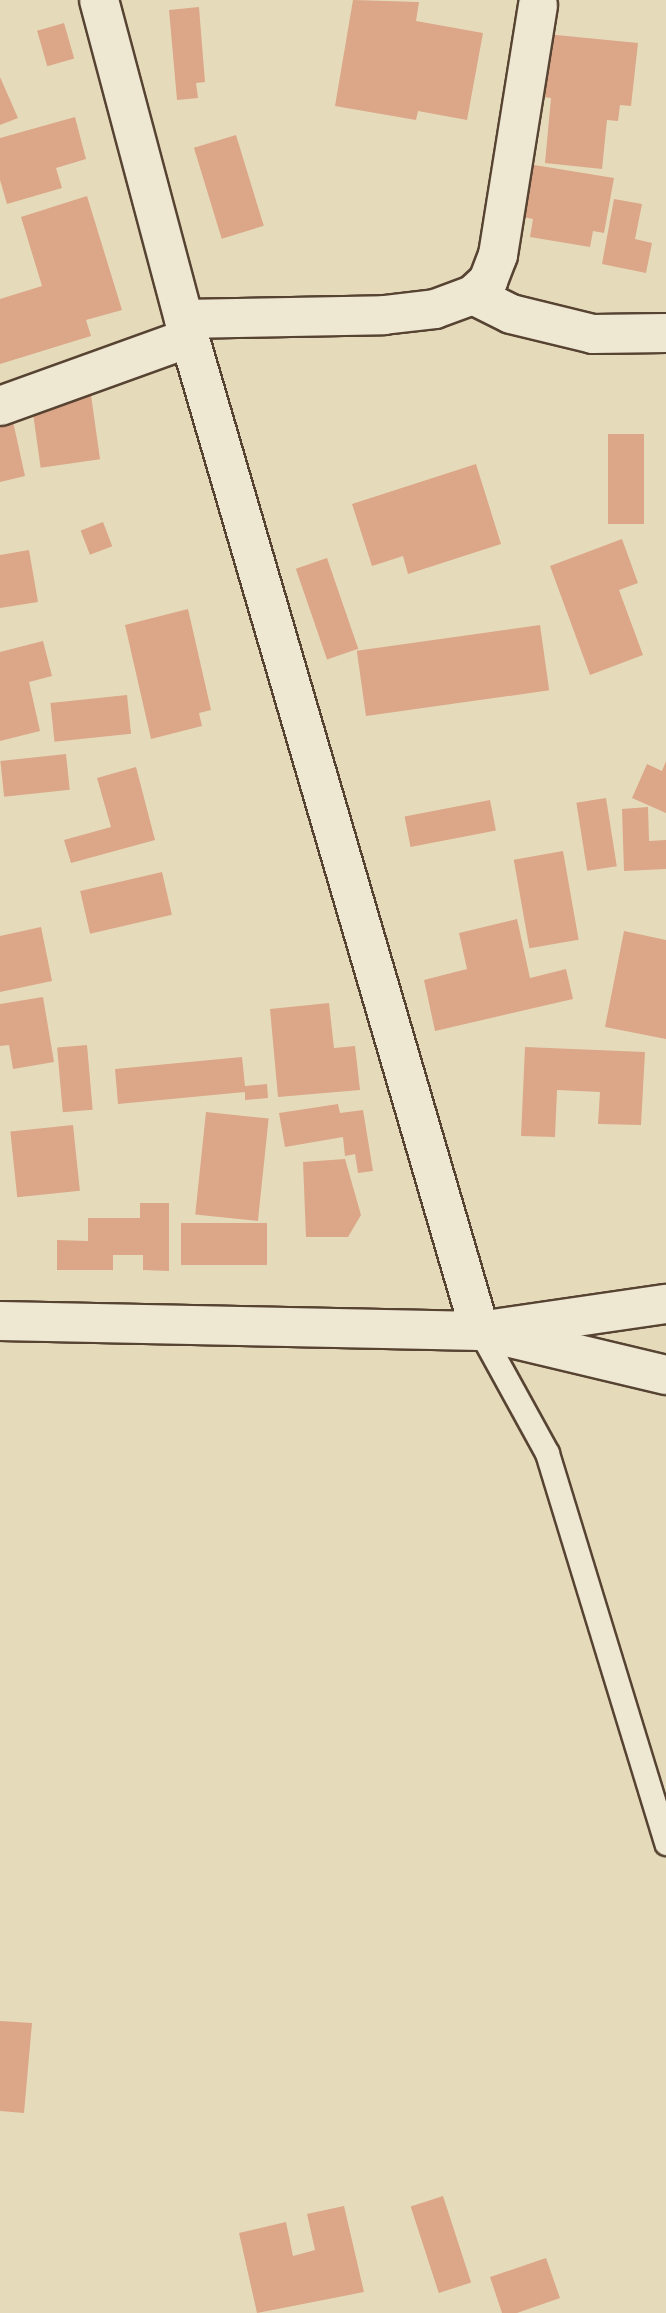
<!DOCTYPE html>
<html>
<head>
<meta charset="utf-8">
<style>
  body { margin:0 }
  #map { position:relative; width:666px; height:2313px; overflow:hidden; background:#e5dbbb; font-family:Vollkorn,serif }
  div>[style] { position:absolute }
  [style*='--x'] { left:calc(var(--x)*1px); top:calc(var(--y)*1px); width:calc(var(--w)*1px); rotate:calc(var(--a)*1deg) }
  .building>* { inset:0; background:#dca688; transform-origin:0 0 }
  .roads { filter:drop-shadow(2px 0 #574332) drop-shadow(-2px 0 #574332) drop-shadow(0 2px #574332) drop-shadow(0 -2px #574332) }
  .service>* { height:23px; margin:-11.5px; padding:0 11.5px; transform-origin:11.5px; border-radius:11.5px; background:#eee8d3 }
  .minor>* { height:38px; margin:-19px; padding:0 19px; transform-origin:19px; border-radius:19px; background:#eee8d3 }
  .tertiary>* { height:38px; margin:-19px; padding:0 19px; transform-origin:19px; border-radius:19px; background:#eee8d3 }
  .secondary>* { height:38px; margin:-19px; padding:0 19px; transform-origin:19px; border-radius:19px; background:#eee8d3 }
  span { translate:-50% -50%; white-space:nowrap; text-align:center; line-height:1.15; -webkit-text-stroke:5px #eee8d3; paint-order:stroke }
</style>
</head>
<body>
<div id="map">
  <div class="building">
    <div style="clip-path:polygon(353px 0,419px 2px,416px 21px,483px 33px,467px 120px,418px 111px,416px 120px,335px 106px)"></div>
    <div style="clip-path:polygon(199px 7px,205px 82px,196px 83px,198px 98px,177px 100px,169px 10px)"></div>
    <div style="left:64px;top:23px;width:37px;height:28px;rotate:74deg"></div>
    <div style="clip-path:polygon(536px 33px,638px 43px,631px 106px,620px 105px,618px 121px,607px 120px,602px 169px,545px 163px,551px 98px,530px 95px)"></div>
    <div style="clip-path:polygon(0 77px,18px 118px,0 125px)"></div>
    <div style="clip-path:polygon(75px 117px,86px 159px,56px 168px,62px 188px,7px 204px,0 180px,0 138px)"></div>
    <div style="left:236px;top:135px;width:95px;height:44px;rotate:73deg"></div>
    <div style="clip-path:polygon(522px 163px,614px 178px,604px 233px,593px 231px,590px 247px,530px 237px,533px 219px,514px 215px)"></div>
    <div style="clip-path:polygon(87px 196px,122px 310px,86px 320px,91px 336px,0 364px,0 299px,42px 286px,21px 217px)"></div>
    <div style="clip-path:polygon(614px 199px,642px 204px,635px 239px,652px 243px,646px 273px,602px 264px)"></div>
    <div style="left:91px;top:395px;width:65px;height:60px;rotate:82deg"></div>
    <div style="clip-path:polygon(12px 417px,25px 476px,0 482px,0 420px)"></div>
    <div style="left:608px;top:434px;width:36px;height:90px"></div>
    <div style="clip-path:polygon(476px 464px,501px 544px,408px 574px,403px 556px,372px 566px,352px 504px)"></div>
    <div style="left:103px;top:522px;width:26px;height:24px;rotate:69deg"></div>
    <div style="clip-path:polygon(622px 539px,638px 583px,619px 590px,643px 655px,590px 675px,550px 566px)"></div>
    <div style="clip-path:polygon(29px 550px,38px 602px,0 608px,0 555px)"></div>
    <div style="left:327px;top:558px;width:96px;height:33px;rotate:71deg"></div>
    <div style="clip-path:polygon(188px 609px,211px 710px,199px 713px,202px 726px,151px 739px,125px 625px)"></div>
    <div style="left:540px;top:625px;width:66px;height:185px;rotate:82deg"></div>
    <div style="clip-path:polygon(43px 641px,52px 676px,29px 682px,40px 731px,0 741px,0 652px)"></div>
    <div style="left:127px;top:695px;width:39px;height:77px;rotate:84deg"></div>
    <div style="left:66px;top:754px;width:36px;height:66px;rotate:84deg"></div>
    <div style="clip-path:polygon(666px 761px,666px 813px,632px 798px,647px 764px,662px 771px)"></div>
    <div style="clip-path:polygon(136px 767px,155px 840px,71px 863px,64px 840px,111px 827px,97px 778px)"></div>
    <div style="left:606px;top:798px;width:69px;height:30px;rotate:81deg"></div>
    <div style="left:490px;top:800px;width:31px;height:87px;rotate:79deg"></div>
    <div style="clip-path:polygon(648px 807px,649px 841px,666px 840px,666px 869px,624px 871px,622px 809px)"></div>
    <div style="left:563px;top:851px;width:90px;height:50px;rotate:80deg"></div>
    <div style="left:162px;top:872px;width:44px;height:84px;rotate:77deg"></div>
    <div style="clip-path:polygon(517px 919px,530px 978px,566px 969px,573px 999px,435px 1031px,424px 980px,467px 969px,459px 933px)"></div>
    <div style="clip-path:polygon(41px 927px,52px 981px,0 992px,0 936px)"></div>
    <div style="clip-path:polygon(624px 931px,666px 940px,666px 1039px,605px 1027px)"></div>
    <div style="clip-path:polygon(43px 997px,54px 1062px,13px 1069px,9px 1045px,0 1046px,0 1004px)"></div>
    <div style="clip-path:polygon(329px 1003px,334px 1048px,355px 1046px,360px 1090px,278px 1097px,270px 1009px)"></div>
    <div style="left:87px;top:1045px;width:65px;height:30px;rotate:85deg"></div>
    <div style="clip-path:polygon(525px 1047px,645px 1052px,641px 1125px,598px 1124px,600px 1092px,557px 1090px,555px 1137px,521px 1136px)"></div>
    <div style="clip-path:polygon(242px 1057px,245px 1086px,267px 1084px,268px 1098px,245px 1100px,245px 1092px,118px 1104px,115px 1069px)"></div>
    <div style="clip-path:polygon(338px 1104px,340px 1113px,363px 1110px,373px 1171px,358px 1173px,355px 1154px,345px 1156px,343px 1137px,285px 1147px,279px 1113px)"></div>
    <div style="left:206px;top:1112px;width:63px;height:103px;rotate:6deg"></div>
    <div style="left:73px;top:1125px;width:66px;height:63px;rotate:84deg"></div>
    <div style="clip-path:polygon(345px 1159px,361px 1215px,348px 1237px,306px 1237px,303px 1162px)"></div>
    <div style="clip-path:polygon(140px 1203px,169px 1203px,169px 1271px,143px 1270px,143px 1255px,113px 1255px,113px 1270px,57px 1270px,57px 1240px,88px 1241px,88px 1218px,140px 1218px)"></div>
    <div style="left:181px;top:1223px;width:86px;height:42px"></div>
    <div style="clip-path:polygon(0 2021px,32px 2023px,24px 2113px,0 2111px)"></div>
    <div style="left:443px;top:2196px;width:91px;height:34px;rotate:72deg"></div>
    <div style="clip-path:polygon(344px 2206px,364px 2292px,257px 2313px,239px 2233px,286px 2222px,293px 2256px,315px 2250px,307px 2214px)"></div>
    <div style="clip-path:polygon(546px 2258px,560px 2298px,517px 2313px,502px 2313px,490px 2277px)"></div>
  </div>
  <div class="roads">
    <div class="service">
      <div style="--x:480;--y:1331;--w:139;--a:61.2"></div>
      <div style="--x:547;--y:1453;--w:408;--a:73"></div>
    </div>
    <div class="minor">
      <div style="--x:473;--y:295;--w:42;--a:26.6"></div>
      <div style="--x:511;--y:314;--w:84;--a:13.7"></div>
      <div style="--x:593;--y:334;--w:73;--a:-0.8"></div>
      <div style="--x:184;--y:319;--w:200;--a:-1.1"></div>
      <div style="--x:384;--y:315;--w:51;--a:-6.7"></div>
      <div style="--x:435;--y:309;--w:40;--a:-20.2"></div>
      <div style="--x:473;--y:295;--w:21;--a:-43"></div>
      <div style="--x:488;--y:281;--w:28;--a:-69"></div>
      <div style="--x:498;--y:255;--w:253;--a:-80.9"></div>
      <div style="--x:0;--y:406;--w:201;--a:-19.8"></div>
    </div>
    <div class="tertiary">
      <div style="--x:99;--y:0;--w:330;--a:75.1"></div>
      <div style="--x:184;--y:319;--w:1054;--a:73.7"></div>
    </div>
    <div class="secondary">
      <div style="--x:0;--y:1321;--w:480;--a:1.2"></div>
      <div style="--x:480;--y:1331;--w:188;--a:-8.3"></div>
      <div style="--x:502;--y:1336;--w:169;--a:13.4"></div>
    </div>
  </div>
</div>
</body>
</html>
